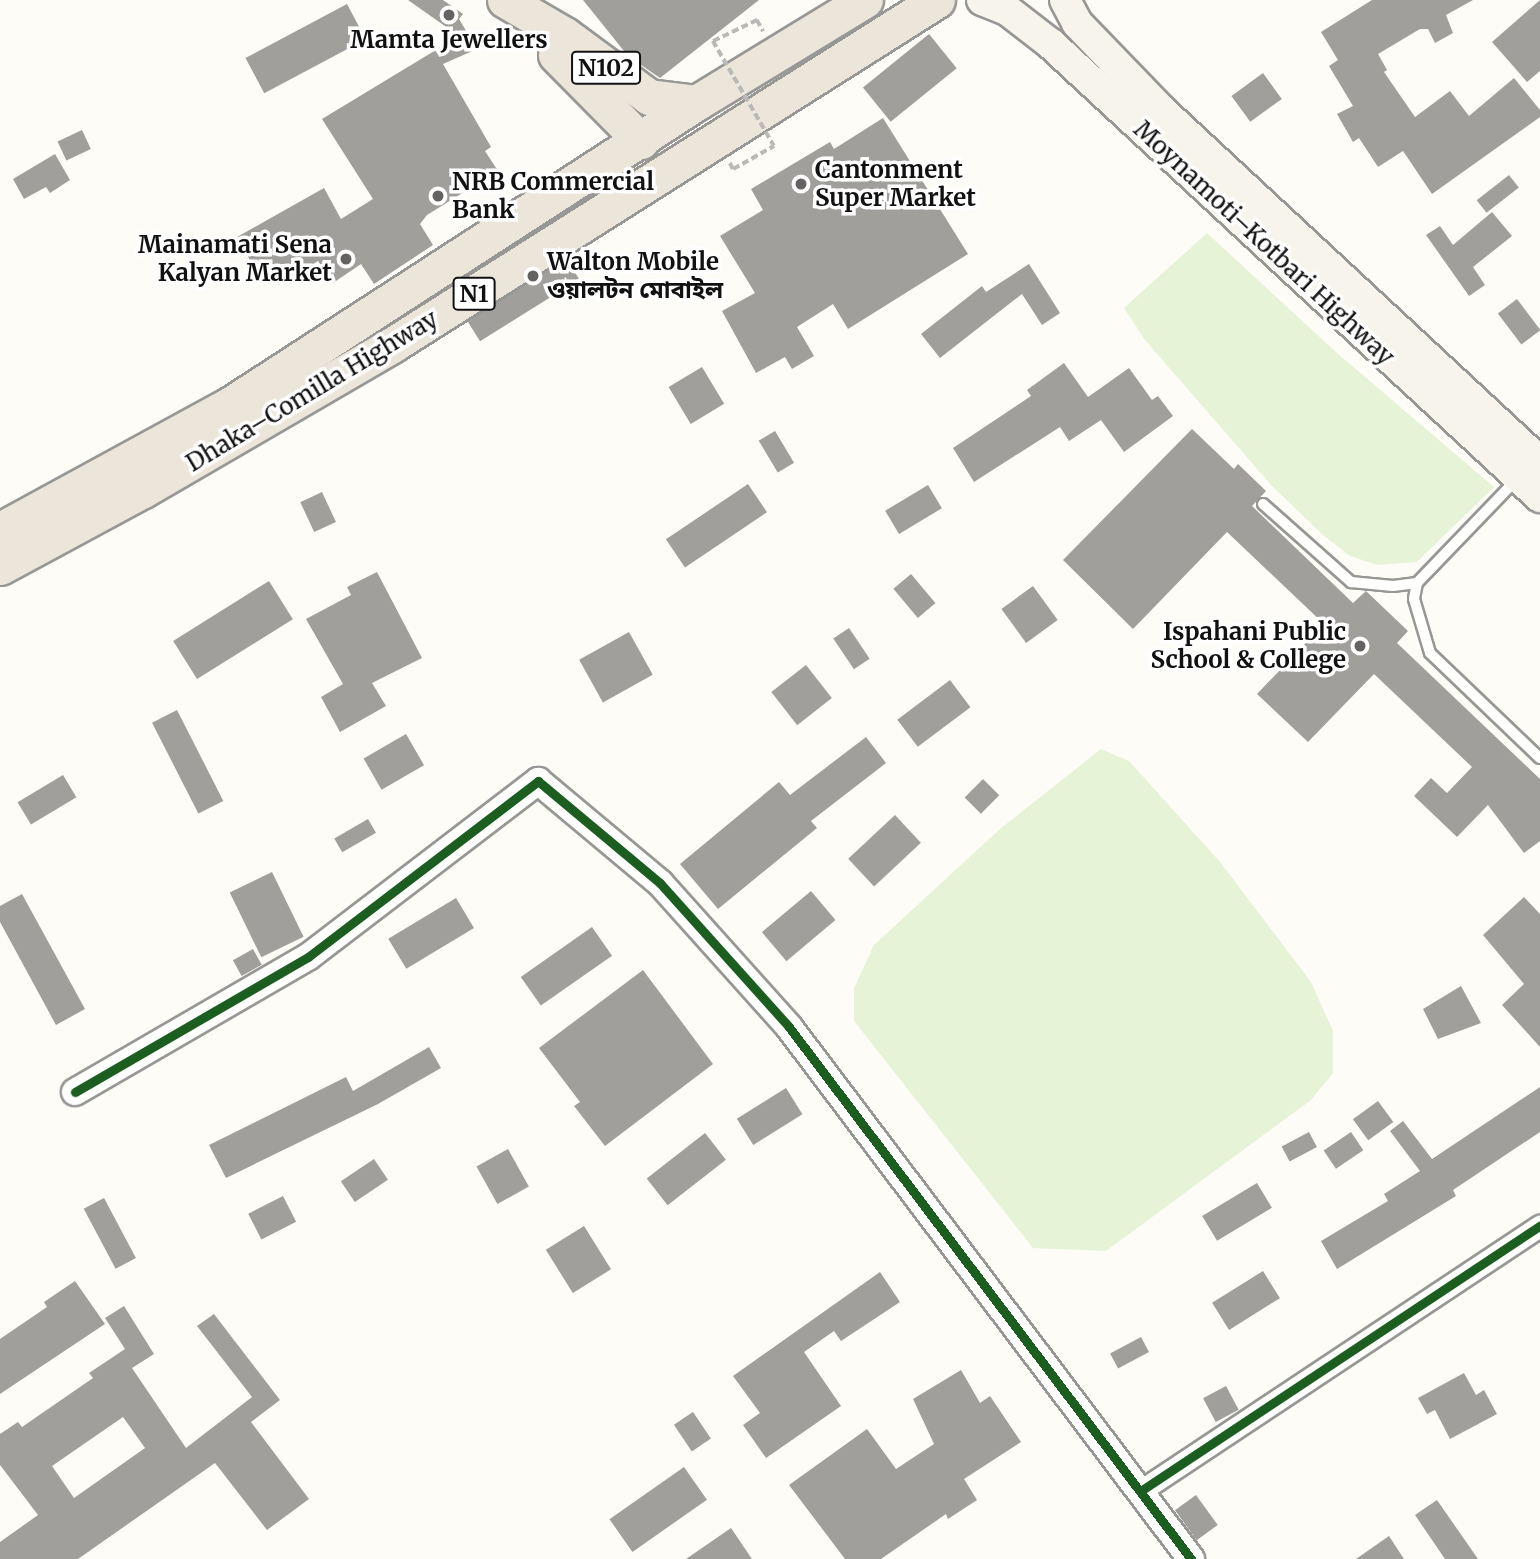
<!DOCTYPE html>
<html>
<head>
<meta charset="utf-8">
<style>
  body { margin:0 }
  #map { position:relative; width:1540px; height:1559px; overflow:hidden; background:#fdfcf7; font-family:Merriweather,"Noto Sans Bengali",serif }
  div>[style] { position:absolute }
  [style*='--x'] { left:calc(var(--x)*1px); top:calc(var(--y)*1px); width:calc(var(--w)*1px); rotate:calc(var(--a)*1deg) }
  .green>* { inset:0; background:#e7f3d7 }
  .building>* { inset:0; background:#a19f9c; transform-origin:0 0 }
  .path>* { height:3.5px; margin-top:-1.75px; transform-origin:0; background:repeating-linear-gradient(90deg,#b9b9b8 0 7px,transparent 0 10.5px) }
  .roads { filter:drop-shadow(2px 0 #979795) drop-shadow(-2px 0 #979795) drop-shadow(0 2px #979795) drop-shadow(0 -2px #979795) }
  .service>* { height:10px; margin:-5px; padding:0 5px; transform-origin:5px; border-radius:5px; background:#fffffe }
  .minor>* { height:21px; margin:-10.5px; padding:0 10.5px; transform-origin:10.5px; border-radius:10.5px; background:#fffffe }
  .tertiary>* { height:26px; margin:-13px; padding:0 13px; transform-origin:13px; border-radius:13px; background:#fffffe }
  .secondary>* { height:30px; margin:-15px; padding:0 15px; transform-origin:15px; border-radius:15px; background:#f6f4eb }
  .trunk>* { height:35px; margin:-17.5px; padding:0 17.5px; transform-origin:17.5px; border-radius:17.5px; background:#ece5da }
  .path-bridge>* { height:3.5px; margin-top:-1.75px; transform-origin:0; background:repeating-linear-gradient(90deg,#b9b9b8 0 7px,transparent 0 10.5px) }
  .cycleway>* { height:9px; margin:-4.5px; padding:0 4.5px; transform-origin:4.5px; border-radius:4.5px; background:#1b5e20 }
  .dots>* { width:19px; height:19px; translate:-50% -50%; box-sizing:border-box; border:4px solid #fff; border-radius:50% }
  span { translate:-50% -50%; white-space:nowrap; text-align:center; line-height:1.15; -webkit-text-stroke:7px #fff; paint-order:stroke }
  .shield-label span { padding:2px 5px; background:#fff; border:2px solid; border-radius:5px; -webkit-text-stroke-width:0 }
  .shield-label { font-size:23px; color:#111; font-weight:700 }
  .poi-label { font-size:24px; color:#111; font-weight:700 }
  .left { translate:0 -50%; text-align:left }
  .right { translate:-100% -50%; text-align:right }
  .street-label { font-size:24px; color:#111 }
</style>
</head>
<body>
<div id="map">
  <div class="green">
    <div style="clip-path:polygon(1207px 233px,1337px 353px,1494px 487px,1417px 562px,1377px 565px,1350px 556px,1323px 535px,1272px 486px,1145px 340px,1124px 308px)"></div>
    <div style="clip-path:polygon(1101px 749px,1129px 761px,1221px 863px,1311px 982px,1333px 1031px,1333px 1073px,1311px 1100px,1106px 1251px,1033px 1248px,854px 1021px,854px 988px,874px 945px,1000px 829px)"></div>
  </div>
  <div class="building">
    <div style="clip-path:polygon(408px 0,443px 0,463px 14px,459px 19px,477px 49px,443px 64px,491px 147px,485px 151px,498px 171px,427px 215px,420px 224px,433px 245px,374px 284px,361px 264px,333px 283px,318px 261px,279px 285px,262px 259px,252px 264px,237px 237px,324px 188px,341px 219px,373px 199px,322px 119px,459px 36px)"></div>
    <div style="clip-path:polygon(583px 0,759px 0,660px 78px,628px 56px)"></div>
    <div style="clip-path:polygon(1372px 0,1473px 0,1446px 15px,1453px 33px,1435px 43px,1428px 29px,1420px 29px,1378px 54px,1387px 70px,1384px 72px,1415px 117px,1450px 91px,1469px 116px,1514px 78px,1540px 110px,1540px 117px,1432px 194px,1403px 151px,1378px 167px,1359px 138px,1353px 142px,1337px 114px,1353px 106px,1329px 66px,1338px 60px,1321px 32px)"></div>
    <div style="clip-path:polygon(1540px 0,1540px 71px,1527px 82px,1492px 42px)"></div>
    <div style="left:347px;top:4px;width:40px;height:115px;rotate:62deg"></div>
    <div style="left:929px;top:34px;width:44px;height:85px;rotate:51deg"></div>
    <div style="left:1263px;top:73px;width:32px;height:39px;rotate:54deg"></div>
    <div style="clip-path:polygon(883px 118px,968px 254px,848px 329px,833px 304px,797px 327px,814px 356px,792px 369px,785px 357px,756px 373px,722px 311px,755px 293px,720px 236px,763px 210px,751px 189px,830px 142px,834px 149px)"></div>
    <div style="left:82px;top:130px;width:21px;height:27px;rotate:65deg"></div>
    <div style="clip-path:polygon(55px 154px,70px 180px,50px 193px,46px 187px,24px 199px,13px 179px)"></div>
    <div style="left:1509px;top:175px;width:16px;height:41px;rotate:52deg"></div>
    <div style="clip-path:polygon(1492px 212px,1512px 236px,1473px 267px,1485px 285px,1469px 296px,1426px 235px,1440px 226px,1453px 245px)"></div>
    <div style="left:566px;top:258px;width:25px;height:117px;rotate:58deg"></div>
    <div style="clip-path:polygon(1029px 264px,1060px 313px,1042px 325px,1022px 294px,940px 358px,921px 334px,982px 286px,986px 292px)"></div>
    <div style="left:1517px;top:299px;width:39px;height:24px;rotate:53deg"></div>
    <div style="clip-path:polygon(1064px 363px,1088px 397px,1129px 368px,1152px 400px,1158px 396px,1173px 416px,1124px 452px,1101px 420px,1069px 441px,1060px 427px,974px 482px,953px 448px,1031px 396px,1027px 390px)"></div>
    <div style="left:702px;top:367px;width:43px;height:39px;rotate:59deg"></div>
    <div style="clip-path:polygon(1192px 429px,1234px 469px,1238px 464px,1266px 491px,1252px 506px,1353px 603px,1366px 591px,1408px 631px,1397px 643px,1540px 779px,1540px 841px,1524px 853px,1488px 805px,1457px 837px,1414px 796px,1431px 778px,1447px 793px,1472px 767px,1374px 674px,1308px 742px,1257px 694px,1324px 624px,1227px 532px,1133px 629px,1063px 560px)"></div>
    <div style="left:775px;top:431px;width:37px;height:19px;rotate:59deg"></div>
    <div style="left:748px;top:484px;width:34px;height:99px;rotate:56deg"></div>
    <div style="left:928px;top:485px;width:27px;height:50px;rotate:59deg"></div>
    <div style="left:322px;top:492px;width:33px;height:24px;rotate:65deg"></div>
    <div style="clip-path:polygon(377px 572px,422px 658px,372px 683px,386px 706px,340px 732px,321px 697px,343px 684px,306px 619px,351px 595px,347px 587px)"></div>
    <div style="left:911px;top:574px;width:38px;height:23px;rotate:50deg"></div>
    <div style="left:269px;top:581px;width:45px;height:113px;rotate:58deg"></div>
    <div style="left:1033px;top:586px;width:42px;height:39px;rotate:54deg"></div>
    <div style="left:849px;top:628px;width:37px;height:19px;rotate:56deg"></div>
    <div style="left:629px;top:632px;width:49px;height:57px;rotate:61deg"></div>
    <div style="left:806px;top:665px;width:42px;height:44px;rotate:52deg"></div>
    <div style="left:950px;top:680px;width:34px;height:66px;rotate:53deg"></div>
    <div style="left:177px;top:710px;width:102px;height:28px;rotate:63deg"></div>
    <div style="left:406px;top:734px;width:36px;height:49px;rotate:60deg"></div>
    <div style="clip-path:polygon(866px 737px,886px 763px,811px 821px,817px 828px,718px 909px,680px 864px,779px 782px,790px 795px)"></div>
    <div style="left:63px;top:775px;width:26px;height:53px;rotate:59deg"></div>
    <div style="left:983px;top:779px;width:23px;height:26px;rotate:45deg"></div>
    <div style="left:895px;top:815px;width:38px;height:64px;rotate:47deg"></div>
    <div style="left:368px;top:819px;width:16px;height:39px;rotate:60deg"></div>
    <div style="left:272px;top:872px;width:72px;height:47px;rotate:64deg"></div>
    <div style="left:811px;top:891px;width:38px;height:64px;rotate:50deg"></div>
    <div style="clip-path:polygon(22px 894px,85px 1009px,56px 1025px,0 922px,0 906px)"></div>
    <div style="clip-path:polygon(1524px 897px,1540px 914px,1540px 1047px,1502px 1005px,1524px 984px,1483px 935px)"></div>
    <div style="left:456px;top:898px;width:35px;height:79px;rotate:59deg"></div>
    <div style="left:592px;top:927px;width:35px;height:87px;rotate:55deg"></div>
    <div style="left:253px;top:949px;width:18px;height:23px;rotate:61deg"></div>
    <div style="clip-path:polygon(643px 970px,713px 1064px,605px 1146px,574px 1106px,580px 1102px,539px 1048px)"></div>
    <div style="clip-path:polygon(1461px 986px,1481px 1023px,1438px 1039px,1423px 1009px)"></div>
    <div style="clip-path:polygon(429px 1047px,441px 1068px,378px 1104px,226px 1178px,209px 1145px,346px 1077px,353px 1091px)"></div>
    <div style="clip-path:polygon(1540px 1087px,1540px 1132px,1453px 1190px,1456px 1196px,1337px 1269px,1321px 1241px,1388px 1201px,1384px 1194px,1420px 1171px,1390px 1131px,1403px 1121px,1432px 1159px)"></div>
    <div style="left:786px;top:1088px;width:31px;height:58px;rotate:58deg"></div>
    <div style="left:1378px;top:1101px;width:26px;height:31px;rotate:54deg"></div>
    <div style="left:1309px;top:1132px;width:17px;height:31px;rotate:62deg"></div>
    <div style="left:1351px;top:1132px;width:22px;height:33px;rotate:56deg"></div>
    <div style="left:705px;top:1133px;width:34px;height:74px;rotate:52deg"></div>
    <div style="left:508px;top:1149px;width:43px;height:36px;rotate:61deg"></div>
    <div style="left:374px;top:1159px;width:25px;height:40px;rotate:56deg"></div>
    <div style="left:1257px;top:1183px;width:29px;height:64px;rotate:59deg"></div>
    <div style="left:283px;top:1196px;width:29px;height:39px;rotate:63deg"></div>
    <div style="left:104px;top:1198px;width:68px;height:23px;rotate:62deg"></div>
    <div style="left:584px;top:1226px;width:51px;height:45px;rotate:58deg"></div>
    <div style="left:1263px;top:1271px;width:32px;height:60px;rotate:58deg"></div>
    <div style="clip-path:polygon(880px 1272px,900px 1302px,841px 1341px,834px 1331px,804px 1352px,841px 1406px,766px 1458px,743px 1425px,760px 1413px,733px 1376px)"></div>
    <div style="clip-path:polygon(75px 1281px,105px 1324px,0 1394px,0 1339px,47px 1307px,44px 1302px)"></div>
    <div style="clip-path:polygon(evenodd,124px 1306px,154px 1354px,132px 1368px,186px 1448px,252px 1397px,197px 1326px,214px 1314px,280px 1400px,251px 1422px,309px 1499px,267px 1530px,215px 1463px,78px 1559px,0 1559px,0 1542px,38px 1515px,0 1465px,0 1434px,18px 1422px,22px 1427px,93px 1378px,89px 1373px,125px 1349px,105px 1318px,124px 1306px,123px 1417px,145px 1448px,74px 1498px,52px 1466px,123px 1417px)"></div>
    <div style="left:1141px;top:1337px;width:17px;height:35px;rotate:62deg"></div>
    <div style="clip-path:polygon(961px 1370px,980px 1403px,990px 1396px,1021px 1442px,964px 1479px,977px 1500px,948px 1519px,946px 1514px,881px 1559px,845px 1559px,789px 1485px,867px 1429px,896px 1469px,934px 1444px,913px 1399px)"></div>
    <div style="clip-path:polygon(1464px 1373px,1476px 1395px,1484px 1390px,1497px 1414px,1450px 1439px,1435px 1410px,1427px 1414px,1418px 1398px)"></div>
    <div style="left:1226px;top:1386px;width:27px;height:26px;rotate:62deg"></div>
    <div style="left:693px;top:1412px;width:32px;height:23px;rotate:56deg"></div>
    <div style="left:684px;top:1467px;width:40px;height:91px;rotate:55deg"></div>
    <div style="left:1196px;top:1495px;width:37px;height:26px;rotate:54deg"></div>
    <div style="clip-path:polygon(1437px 1500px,1478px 1559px,1445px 1559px,1415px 1515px)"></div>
    <div style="clip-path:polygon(731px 1528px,752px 1559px,686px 1559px)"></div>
    <div style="clip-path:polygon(1389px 1536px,1404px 1559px,1356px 1559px)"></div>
  </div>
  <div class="path">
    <div style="--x:713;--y:41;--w:49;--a:-25.5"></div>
    <div style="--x:757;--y:20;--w:13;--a:61"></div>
    <div style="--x:730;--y:163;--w:7;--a:63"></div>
    <div style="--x:733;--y:169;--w:47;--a:-29.3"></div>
  </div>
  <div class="roads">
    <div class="service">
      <div style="--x:1517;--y:479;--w:144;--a:133.9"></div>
      <div style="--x:1417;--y:583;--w:16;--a:101"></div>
      <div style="--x:1414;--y:599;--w:56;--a:73.5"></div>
      <div style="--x:1430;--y:653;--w:152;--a:43.7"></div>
      <div style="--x:1263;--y:504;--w:118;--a:41.6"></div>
      <div style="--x:1351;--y:582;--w:42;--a:5.4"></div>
      <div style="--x:1393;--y:586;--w:24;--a:-7"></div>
    </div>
    <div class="minor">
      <div style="--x:1142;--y:1490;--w:478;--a:-33.6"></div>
    </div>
    <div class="tertiary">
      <div style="--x:75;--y:1092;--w:269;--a:-30.1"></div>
      <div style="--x:308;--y:957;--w:290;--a:-37.4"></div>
      <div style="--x:538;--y:781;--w:159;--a:39.9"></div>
      <div style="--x:660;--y:883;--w:193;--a:48.1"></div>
      <div style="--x:789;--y:1027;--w:667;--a:52.92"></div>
    </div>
    <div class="secondary">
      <div style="--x:982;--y:0;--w:27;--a:22"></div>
      <div style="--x:1007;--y:10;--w:56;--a:37.7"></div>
      <div style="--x:1051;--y:44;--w:667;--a:42.81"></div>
      <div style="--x:1065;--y:0;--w:26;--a:62"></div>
      <div style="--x:1077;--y:23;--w:122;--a:46"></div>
      <div style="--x:1162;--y:111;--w:516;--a:42.88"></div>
    </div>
    <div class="trunk">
      <div style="--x:505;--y:0;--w:69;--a:30.3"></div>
      <div style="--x:565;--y:35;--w:104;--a:36.4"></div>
      <div style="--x:649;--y:97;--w:47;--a:7.3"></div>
      <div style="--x:556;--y:55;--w:121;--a:45.3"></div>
      <div style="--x:0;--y:530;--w:263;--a:-28.6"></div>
      <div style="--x:231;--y:404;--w:554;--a:-32.92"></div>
      <div style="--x:696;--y:103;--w:198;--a:-31.4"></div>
      <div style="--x:0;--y:567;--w:162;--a:-28.3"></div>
      <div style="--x:143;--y:490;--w:288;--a:-30.2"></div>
      <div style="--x:392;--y:345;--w:645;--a:-32.33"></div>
    </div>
  </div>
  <div class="path-bridge">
    <div style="--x:713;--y:41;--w:121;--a:59.8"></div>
  </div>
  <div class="cycleway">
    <div style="--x:75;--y:1092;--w:269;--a:-30.1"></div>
    <div style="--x:308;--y:957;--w:290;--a:-37.4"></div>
    <div style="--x:538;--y:781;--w:159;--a:39.9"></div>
    <div style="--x:660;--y:883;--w:193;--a:48.1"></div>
    <div style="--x:789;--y:1027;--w:667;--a:52.92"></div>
    <div style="--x:1142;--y:1490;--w:478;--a:-33.6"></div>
  </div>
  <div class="dots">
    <div style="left:449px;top:15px;background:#646362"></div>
    <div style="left:801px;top:184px;background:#646362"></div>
    <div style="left:438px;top:196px;background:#646362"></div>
    <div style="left:346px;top:259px;background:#646362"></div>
    <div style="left:533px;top:276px;background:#646362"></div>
    <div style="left:1360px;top:646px;background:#646362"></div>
  </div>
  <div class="shield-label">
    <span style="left:606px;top:68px">N102</span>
    <span style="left:474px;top:294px">N1</span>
  </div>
  <div class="poi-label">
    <span style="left:449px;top:40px">Mamta Jewellers</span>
    <span class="left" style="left:815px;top:184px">Cantonment<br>Super Market</span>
    <span class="left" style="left:452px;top:196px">NRB Commercial<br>Bank</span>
    <span class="right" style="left:332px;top:259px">Mainamati Sena<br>Kalyan Market</span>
    <span class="left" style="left:547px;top:276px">Walton Mobile<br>ওয়ালটন মোবাইল</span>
    <span class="right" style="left:1346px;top:646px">Ispahani Public<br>School &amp; College</span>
  </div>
  <div class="street-label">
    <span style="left:1264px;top:243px;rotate:43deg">Moynamoti–Kotbari Highway</span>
    <span style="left:312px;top:391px;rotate:-31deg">Dhaka–Comilla Highway</span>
  </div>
</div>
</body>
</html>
